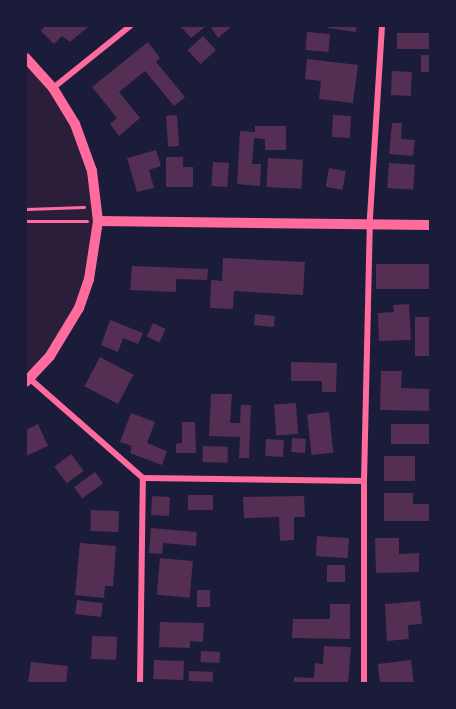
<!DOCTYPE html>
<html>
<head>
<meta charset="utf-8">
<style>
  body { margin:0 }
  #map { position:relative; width:456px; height:709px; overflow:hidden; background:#1b1b3a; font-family:"Source Sans 3",sans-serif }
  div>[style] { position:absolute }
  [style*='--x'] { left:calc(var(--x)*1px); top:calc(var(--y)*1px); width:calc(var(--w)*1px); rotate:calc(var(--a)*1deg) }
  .green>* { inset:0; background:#2a1e3b }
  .building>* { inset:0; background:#542f53; transform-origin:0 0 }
  .path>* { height:3px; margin:-1.5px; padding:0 1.5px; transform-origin:1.5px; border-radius:1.5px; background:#ff6b9d }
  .minor>* { height:6px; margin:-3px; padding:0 3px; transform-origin:3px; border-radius:3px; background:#ff6b9d }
  .tertiary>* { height:10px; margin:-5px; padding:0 5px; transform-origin:5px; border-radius:5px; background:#ff6b9d }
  span { translate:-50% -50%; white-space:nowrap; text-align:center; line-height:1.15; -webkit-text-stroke:6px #1b1b3a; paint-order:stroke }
  .frame { position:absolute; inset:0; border:27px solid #1b1b3a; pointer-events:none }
</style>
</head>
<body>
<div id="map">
  <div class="green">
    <div style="clip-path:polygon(26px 58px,75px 124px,97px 207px,79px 308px,26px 382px)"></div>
  </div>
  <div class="building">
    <div style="clip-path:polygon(45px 26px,89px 26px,70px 42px,62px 36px,54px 44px,41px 31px)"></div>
    <div style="clip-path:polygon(180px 26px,206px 26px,191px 38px)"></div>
    <div style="clip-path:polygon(210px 26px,232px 26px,218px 38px)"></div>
    <div style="clip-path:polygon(328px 26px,356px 26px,356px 32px,328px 28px)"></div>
    <div style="left:307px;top:32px;width:23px;height:18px;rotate:5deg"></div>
    <div style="left:430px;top:33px;width:16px;height:33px;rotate:90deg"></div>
    <div style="left:203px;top:36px;width:19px;height:21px;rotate:47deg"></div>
    <div style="clip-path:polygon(148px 42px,160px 58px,156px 62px,185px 97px,174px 106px,145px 71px,119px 92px,140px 118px,119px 136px,110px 124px,117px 118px,92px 87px)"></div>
    <div style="left:430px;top:55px;width:17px;height:9px;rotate:90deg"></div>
    <div style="clip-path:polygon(307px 59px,358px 65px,353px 103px,319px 99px,321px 81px,305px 79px)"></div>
    <div style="left:392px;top:71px;width:20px;height:24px;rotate:3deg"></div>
    <div style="left:177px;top:115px;width:31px;height:11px;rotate:86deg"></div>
    <div style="left:333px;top:115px;width:18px;height:22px;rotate:3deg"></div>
    <div style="clip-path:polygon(392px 123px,402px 123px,401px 139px,415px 140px,413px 156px,389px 154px)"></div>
    <div style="clip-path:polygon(255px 126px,286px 126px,286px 150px,265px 150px,265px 139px,254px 138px,252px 164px,261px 164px,260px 186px,237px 184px,240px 131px,255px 132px)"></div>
    <div style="clip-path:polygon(156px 150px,161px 166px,149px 170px,154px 188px,137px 192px,127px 158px)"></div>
    <div style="clip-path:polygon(166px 157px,183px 157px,183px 167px,193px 167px,193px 187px,166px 187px)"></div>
    <div style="left:268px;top:158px;width:35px;height:29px;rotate:3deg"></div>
    <div style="left:213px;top:162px;width:16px;height:24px;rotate:4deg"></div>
    <div style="left:389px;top:163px;width:26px;height:25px;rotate:4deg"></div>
    <div style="left:329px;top:168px;width:17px;height:19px;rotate:10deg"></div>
    <div style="clip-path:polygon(223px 258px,305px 262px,303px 295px,234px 291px,233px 309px,210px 308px,211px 280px,222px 281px)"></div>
    <div style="left:430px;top:264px;width:25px;height:54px;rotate:90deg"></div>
    <div style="clip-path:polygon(132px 266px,208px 269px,207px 280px,176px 279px,176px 292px,130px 290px)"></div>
    <div style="clip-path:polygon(409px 304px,411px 340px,379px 341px,378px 313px,394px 312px,393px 305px)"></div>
    <div style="left:255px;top:314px;width:20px;height:11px;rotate:6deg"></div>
    <div style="left:430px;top:317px;width:39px;height:15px;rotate:90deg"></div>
    <div style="clip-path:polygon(110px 320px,143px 333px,138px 344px,123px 338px,118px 352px,101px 345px)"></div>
    <div style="left:153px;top:323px;width:14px;height:15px;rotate:25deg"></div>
    <div style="left:100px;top:357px;width:38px;height:33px;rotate:28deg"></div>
    <div style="clip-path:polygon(291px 362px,337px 363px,336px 392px,322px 392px,322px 381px,291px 381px)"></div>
    <div style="clip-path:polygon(381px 371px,402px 371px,401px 388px,430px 389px,430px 411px,380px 410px)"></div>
    <div style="clip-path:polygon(211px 394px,232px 394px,230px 423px,240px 423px,241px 405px,251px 405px,249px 458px,239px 458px,240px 437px,209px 436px)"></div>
    <div style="left:296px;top:403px;width:31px;height:22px;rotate:86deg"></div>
    <div style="left:329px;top:412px;width:41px;height:22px;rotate:84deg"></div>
    <div style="clip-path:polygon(131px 413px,155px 422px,147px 443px,167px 451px,162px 465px,130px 453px,132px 446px,120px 442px)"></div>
    <div style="clip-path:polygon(182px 422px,195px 422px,196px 453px,176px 453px,176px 444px,182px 443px)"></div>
    <div style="clip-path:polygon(38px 424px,48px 446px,26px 456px,26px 430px)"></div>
    <div style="left:430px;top:424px;width:20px;height:39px;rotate:90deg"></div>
    <div style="left:292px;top:438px;width:14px;height:14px;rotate:4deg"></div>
    <div style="left:266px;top:439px;width:18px;height:17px;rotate:3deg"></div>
    <div style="left:203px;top:446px;width:25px;height:16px;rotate:2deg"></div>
    <div style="left:71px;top:454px;width:21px;height:21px;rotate:53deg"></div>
    <div style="left:384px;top:456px;width:31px;height:25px"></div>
    <div style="left:95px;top:472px;width:14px;height:26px;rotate:54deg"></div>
    <div style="clip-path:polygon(384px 493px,413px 493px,413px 504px,430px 504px,430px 521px,384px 521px)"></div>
    <div style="left:188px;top:495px;width:25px;height:15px"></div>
    <div style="left:152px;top:496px;width:18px;height:19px;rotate:3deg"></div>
    <div style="clip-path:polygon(304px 496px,305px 517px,294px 517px,294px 540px,280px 541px,279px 517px,244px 518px,243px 497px)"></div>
    <div style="left:91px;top:510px;width:28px;height:21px;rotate:2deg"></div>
    <div style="clip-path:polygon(151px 528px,197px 532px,196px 546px,163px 543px,162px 554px,149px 553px)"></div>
    <div style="left:317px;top:536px;width:32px;height:20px;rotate:4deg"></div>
    <div style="clip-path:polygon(375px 538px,399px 538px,399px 554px,419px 553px,419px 572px,376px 573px)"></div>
    <div style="clip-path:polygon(80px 543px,116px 546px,113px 586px,105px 586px,104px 598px,75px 595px)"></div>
    <div style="left:160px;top:558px;width:33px;height:37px;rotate:5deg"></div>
    <div style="left:327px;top:565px;width:18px;height:17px"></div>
    <div style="left:197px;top:590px;width:13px;height:17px"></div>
    <div style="left:77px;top:600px;width:26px;height:14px;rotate:7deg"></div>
    <div style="clip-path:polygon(420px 601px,422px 624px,408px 625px,409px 639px,387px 641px,385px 604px)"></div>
    <div style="clip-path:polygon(330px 604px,350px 604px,350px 639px,292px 638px,293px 619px,330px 619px)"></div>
    <div style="clip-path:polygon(160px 622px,204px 623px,203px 642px,190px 641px,190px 648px,159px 647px)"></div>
    <div style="left:92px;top:636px;width:25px;height:23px;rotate:2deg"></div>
    <div style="clip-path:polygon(324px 646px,351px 647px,348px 684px,294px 684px,294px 677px,314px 678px,315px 663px,323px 664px)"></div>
    <div style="left:201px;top:651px;width:19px;height:11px;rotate:3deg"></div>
    <div style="left:154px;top:660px;width:30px;height:19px;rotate:2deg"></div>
    <div style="clip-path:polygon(411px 660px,414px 684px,380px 684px,378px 664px)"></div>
    <div style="clip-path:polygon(31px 662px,68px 666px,66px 684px,28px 684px)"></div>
    <div style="left:189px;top:671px;width:24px;height:10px;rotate:2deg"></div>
  </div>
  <div class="path">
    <div style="--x:26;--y:209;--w:58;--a:-2"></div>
    <div style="--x:26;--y:221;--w:61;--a:0"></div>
  </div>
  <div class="minor">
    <div style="--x:53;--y:88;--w:99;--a:-38.8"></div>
    <div style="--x:29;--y:378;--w:152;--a:41.3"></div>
    <div style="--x:143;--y:478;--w:221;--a:0.8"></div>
    <div style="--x:140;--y:684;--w:206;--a:-89.2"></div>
    <div style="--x:364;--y:684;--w:203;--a:-90"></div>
    <div style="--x:364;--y:481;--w:264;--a:-88.7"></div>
    <div style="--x:370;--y:217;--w:191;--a:-86.4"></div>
  </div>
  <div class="tertiary">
    <div style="--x:26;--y:58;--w:40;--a:48"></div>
    <div style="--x:53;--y:88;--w:42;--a:58.6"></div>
    <div style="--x:75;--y:124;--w:50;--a:70.1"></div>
    <div style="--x:92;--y:171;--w:50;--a:83.2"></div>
    <div style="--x:98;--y:221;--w:59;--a:98.8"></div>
    <div style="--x:89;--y:279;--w:31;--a:109"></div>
    <div style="--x:79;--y:308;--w:56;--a:121.1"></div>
    <div style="--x:50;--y:356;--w:35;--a:133"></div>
    <div style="--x:98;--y:221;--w:332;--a:0.7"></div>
  </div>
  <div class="frame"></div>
</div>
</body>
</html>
